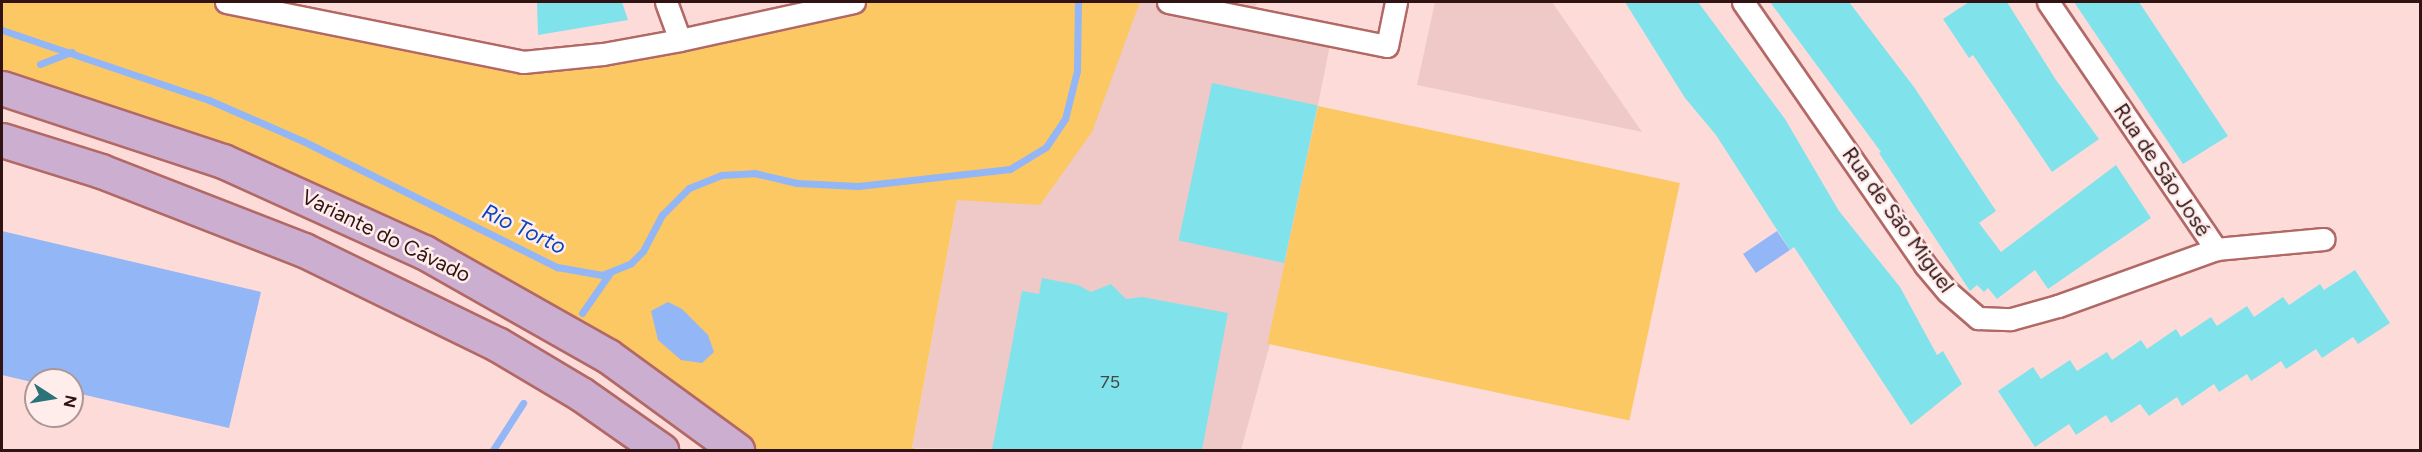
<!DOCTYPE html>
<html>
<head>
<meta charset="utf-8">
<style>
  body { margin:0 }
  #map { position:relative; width:2422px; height:452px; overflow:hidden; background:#fddbd9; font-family:Figtree,sans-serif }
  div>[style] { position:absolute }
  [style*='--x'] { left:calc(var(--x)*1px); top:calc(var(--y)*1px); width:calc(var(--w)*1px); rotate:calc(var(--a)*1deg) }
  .built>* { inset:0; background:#eec9c7 }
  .green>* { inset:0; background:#fbc864; transform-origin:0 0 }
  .water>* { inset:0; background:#93b6f6; transform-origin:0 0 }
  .stream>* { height:7px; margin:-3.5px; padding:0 3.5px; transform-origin:3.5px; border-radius:3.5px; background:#93b6f6 }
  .building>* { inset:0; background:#80e3eb; transform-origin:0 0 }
  .roads { filter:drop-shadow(2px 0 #b26966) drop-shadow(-2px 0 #b26966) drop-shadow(0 2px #b26966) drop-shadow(0 -2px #b26966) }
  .street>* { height:21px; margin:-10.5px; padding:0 10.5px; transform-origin:10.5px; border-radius:10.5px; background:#fff }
  .primary>* { height:33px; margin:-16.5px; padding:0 16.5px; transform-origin:16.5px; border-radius:16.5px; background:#ccafd0 }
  span { translate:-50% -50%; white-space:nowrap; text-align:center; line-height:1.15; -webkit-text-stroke:5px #ffedec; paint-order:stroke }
  .number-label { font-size:18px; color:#444748 }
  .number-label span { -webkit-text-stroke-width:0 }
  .street-label { font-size:21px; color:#301312 }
  .water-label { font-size:22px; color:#0945bd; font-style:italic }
  .frame { position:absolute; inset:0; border:3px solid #301312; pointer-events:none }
  .north { position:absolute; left:24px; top:368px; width:60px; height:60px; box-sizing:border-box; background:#ffedec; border:2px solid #ac9695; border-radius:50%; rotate:102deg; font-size:16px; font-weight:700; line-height:24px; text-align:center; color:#301312 }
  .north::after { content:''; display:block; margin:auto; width:21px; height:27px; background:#2a7479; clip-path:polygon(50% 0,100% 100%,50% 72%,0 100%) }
</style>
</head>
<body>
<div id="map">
  <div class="built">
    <div style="clip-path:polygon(1140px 2px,1257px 2px,1254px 18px,1332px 35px,1270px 344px,1241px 450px,912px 448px,957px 200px,1124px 39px)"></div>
    <div style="clip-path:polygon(1435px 2px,1552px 2px,1642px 132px,1417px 85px)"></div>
  </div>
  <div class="green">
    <div style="clip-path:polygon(2px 2px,226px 2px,523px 62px,854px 2px,1140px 2px,1092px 132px,1040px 205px,957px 200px,912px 448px,922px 450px,737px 450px,424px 252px,2px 88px)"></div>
    <div style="left:1318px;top:106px;width:370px;height:243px;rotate:12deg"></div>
  </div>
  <div class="water">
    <div style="clip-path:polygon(2px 231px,261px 292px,229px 428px,72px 392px,72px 380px,36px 380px,36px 383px,2px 375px)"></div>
    <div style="left:1777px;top:231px;width:23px;height:41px;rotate:56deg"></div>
    <div style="clip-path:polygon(668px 302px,682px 309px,708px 335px,714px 352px,702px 363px,681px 360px,658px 340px,651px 311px)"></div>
  </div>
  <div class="stream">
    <div style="--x:2;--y:30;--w:219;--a:18.7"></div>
    <div style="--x:209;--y:100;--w:103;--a:23.6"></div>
    <div style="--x:303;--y:141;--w:284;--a:26.4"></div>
    <div style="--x:557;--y:267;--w:46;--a:10.1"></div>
    <div style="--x:602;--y:275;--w:31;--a:-22"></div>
    <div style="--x:631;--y:263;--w:17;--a:-45"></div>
    <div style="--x:643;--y:251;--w:41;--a:-62.2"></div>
    <div style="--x:662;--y:215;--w:38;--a:-45"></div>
    <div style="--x:689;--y:188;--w:35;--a:-22"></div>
    <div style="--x:721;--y:175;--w:33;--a:-3"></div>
    <div style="--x:754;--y:173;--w:44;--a:13.1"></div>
    <div style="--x:797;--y:183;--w:61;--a:2.8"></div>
    <div style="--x:858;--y:186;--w:153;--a:-6.4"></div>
    <div style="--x:1010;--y:169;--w:42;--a:-31.4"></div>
    <div style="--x:1046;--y:147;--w:34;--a:-56"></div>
    <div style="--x:1065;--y:119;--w:49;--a:-76"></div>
    <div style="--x:1077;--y:71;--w:69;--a:-89.2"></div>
    <div style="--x:40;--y:64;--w:34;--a:-21"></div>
    <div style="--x:582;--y:313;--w:49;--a:-55"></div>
    <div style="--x:493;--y:450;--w:56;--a:-57.4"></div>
  </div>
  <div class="building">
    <div style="clip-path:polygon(537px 2px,622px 2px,628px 20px,538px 35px)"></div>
    <div style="clip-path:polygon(1625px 2px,1698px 2px,1785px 119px,1839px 211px,1900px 287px,1937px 355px,1943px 351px,1962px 384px,1911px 425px,1794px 247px,1790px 250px,1716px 135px,1685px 98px)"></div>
    <div style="clip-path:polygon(1770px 2px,1849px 2px,1914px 87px,1996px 211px,1979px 223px,2001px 252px,2116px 165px,2151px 218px,2048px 289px,2035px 270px,1997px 299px,1988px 288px,1984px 292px,1977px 285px,1970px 291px,1879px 153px,1881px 152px)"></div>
    <div style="clip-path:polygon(1969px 2px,2007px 2px,2056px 80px,2099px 139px,2052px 172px,1973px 55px,1969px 58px,1943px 19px)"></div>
    <div style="clip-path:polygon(2074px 2px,2139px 2px,2228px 136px,2183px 164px)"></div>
    <div style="left:1212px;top:83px;width:108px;height:161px;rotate:12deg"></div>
    <div style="clip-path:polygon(2355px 270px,2390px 323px,2358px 344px,2353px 337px,2322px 358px,2316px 349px,2286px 369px,2281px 361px,2251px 381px,2247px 374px,2219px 392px,2214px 384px,2182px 406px,2177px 397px,2149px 416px,2140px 404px,2111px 423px,2106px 415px,2076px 435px,2069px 424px,2035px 447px,1998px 391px,2033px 367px,2041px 379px,2070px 360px,2077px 371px,2107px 352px,2112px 360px,2141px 340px,2147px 349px,2176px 329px,2181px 337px,2211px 317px,2217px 326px,2247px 306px,2254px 317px,2283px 297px,2289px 305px,2320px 284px,2324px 290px)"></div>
    <div style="clip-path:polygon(1042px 278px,1078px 285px,1091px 292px,1111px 284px,1126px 299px,1142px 297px,1228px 313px,1202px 450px,992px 450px,1022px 291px,1039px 294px)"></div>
  </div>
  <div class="roads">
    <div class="street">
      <div style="--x:226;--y:2;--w:303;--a:11.4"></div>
      <div style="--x:523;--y:62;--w:80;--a:-5.7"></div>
      <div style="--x:603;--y:54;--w:78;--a:-10.3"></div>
      <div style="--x:680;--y:40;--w:178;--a:-12.3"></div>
      <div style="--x:666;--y:2;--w:40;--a:69.8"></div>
      <div style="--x:1168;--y:2;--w:223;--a:11.4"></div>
      <div style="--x:1387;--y:46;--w:45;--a:-78.4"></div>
      <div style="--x:1743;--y:2;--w:320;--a:55.3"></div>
      <div style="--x:1925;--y:265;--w:35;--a:50"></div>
      <div style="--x:1948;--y:292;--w:40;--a:41"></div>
      <div style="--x:1978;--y:318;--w:33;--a:2"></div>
      <div style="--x:2011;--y:319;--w:49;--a:-15.5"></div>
      <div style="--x:2058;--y:306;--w:168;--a:-19.8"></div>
      <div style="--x:2216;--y:249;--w:108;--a:-5.3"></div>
      <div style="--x:2048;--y:2;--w:299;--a:55.8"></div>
    </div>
    <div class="primary">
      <div style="--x:2;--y:88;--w:233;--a:18.3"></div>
      <div style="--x:223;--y:161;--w:221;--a:24.4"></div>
      <div style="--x:424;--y:252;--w:211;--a:29.5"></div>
      <div style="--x:608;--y:356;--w:160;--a:36.1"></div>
      <div style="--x:2;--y:140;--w:104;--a:17.4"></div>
      <div style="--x:101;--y:171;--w:218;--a:21.3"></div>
      <div style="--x:304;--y:250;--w:215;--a:26"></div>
      <div style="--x:497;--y:344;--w:98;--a:30.8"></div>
      <div style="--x:581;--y:394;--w:98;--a:35"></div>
    </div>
  </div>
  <div class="number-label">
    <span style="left:1110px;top:382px">75</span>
  </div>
  <div class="street-label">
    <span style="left:2162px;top:170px;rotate:56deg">Rua de São José</span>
    <span style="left:1898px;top:220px;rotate:54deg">Rua de São Miguel</span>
    <span style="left:386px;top:236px;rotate:26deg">Variante do Cávado</span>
  </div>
  <div class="water-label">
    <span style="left:524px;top:229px;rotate:25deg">Rio Torto</span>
  </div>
  <div class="frame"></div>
  <div class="north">N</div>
</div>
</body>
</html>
